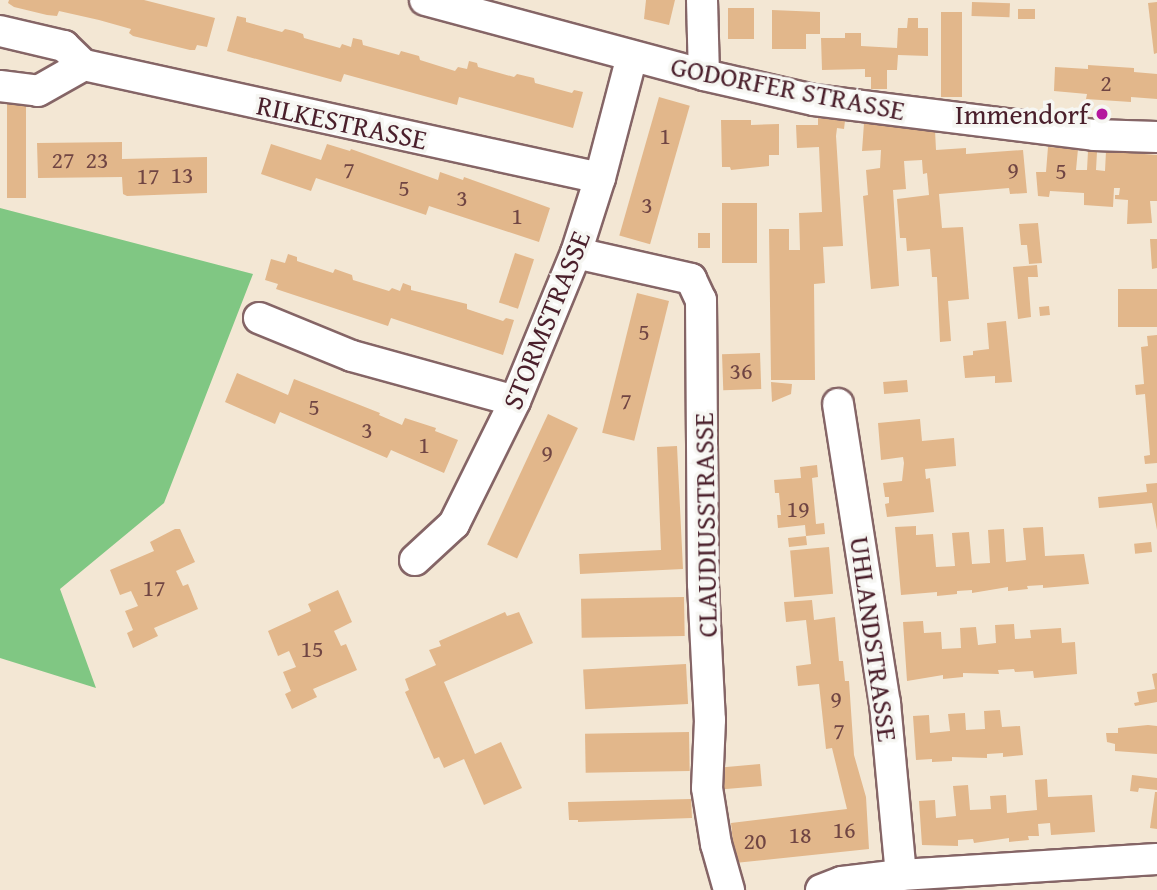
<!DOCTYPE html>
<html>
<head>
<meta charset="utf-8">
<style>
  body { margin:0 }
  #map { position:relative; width:1157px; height:890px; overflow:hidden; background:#f3e7d4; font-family:"Gentium Book Plus",serif }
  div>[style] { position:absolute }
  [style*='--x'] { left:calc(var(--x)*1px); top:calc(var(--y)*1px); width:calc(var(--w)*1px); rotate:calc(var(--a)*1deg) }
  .green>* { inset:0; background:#80c783 }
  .building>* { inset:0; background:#e2b78b; transform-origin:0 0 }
  .roads { filter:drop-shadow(2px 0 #856566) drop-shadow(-2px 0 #856566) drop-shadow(0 2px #856566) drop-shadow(0 -2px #856566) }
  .minor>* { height:30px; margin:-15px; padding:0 15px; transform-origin:15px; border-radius:15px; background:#fff }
  .dots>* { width:19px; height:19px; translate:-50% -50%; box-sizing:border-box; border:4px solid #f6f6f2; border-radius:50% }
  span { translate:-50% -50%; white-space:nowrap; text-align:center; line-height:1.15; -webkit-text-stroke:7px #f6f6f2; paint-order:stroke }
  .number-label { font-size:24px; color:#704543 }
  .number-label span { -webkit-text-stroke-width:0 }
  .street-label { font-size:28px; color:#4a1f2b }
  .poi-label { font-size:28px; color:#4a1f2b }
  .right { translate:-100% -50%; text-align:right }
</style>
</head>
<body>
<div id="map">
  <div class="green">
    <div style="clip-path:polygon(0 208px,253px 274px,164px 503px,60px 589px,96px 688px,0 658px)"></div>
  </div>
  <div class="building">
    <div style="clip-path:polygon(9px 0,144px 0,215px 18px,207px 47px,197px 45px,195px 50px,190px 50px,133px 36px,129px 33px,131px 29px,99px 20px,59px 11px,57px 16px,47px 15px,14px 7px,8px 3px)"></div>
    <div style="clip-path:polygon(646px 0,675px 0,669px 25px,644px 19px)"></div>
    <div style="left:972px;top:2px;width:38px;height:14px;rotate:2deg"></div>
    <div style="clip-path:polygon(1157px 2px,1157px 53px,1154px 54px,1148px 3px)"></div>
    <div style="left:728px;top:8px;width:26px;height:31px"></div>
    <div style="left:1035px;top:9px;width:10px;height:17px;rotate:90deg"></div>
    <div style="clip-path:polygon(772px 10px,820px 12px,820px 34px,806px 34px,806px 49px,772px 49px)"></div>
    <div style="left:941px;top:12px;width:21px;height:85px"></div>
    <div style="clip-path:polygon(237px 16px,246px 18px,246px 22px,282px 32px,285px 29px,294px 31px,303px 34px,304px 38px,340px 48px,342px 44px,351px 47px,353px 38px,362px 40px,363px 45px,399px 55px,401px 51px,419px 56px,420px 60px,455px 71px,458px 67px,467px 69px,469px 61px,477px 63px,478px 67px,514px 77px,517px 74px,534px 78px,535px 83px,572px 93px,574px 90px,583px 92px,573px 128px,459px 97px,457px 105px,344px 74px,341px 82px,227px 51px)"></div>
    <div style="clip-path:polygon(908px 18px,918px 18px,918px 28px,928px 28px,928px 56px,898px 55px,897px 70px,887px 70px,887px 89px,871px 89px,871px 77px,865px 77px,865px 69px,822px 70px,821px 38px,845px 38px,845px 33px,861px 33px,861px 46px,897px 48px,898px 28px,907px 28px)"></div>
    <div style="clip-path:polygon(1088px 65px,1134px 68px,1134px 72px,1157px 74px,1157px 99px,1131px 97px,1131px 102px,1086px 99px,1087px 94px,1054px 91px,1055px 67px,1088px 69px)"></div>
    <div style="left:659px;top:97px;width:32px;height:144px;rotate:16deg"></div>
    <div style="left:7px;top:103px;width:19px;height:95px"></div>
    <div style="clip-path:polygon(818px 118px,845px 121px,844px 129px,837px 128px,836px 136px,843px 246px,823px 247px,825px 283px,814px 284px,815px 380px,771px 380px,769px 229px,789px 229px,789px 250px,800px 250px,799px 213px,822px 212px,819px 147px,797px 148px,796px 125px,818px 125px)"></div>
    <div style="clip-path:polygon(721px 120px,751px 120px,751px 125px,779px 124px,779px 155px,769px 155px,769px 166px,731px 170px,730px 167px,722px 167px)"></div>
    <div style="clip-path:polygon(864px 123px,935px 130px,936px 150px,966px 148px,966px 154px,1023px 150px,1027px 193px,1010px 194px,1009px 188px,939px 194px,942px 228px,963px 227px,969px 299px,948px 301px,951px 341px,940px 342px,937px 277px,932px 277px,930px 249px,907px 251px,906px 238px,900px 238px,897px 199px,929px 195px,927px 173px,923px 174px,922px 160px,904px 161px,906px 189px,893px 190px,899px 286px,871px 289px,863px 196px,868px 195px,866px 170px,880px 168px,881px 150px,862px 151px)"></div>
    <div style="clip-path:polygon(122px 142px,122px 159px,207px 157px,207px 193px,127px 196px,123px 194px,122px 177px,38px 178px,37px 143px)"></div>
    <div style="clip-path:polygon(271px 144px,321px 160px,327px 144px,350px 151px,351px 149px,438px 180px,440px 172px,463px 180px,464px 177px,550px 208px,539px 242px,429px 206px,426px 215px,316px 178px,311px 191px,261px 174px)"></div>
    <div style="clip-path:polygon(1048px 147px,1078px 149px,1076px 170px,1087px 170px,1088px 151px,1097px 152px,1096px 170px,1105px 171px,1106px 151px,1157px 155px,1157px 201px,1150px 201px,1152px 223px,1127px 224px,1128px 200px,1115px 199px,1115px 195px,1119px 195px,1120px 188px,1114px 188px,1113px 207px,1084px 205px,1084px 193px,1050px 191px,1049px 197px,1038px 196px,1036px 172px,1046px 172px)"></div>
    <div style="left:722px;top:203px;width:35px;height:60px"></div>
    <div style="clip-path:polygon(1038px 223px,1042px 263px,1029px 264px,1027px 245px,1021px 245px,1019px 224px)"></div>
    <div style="left:698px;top:233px;width:12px;height:15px"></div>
    <div style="clip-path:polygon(1150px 239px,1157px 239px,1157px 268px,1152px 269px)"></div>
    <div style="left:515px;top:253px;width:20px;height:52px;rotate:18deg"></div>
    <div style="clip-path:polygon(288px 254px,297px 257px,297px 261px,333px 273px,335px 269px,352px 275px,353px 280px,389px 291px,392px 288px,400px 291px,403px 283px,411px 286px,411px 290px,467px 304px,467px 309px,503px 321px,506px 318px,514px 320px,503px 355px,391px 318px,388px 326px,276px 289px,278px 284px,265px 280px,271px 259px,285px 263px)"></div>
    <div style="clip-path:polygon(1037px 265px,1038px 277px,1028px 277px,1031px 317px,1018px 319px,1013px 267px)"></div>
    <div style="left:1157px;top:289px;width:38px;height:39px;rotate:90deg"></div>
    <div style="left:637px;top:293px;width:33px;height:144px;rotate:14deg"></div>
    <div style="left:1049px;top:306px;width:9px;height:10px;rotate:84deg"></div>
    <div style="clip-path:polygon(1006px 321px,1012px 382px,995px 383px,995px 376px,965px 378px,963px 356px,973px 355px,973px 351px,989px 349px,987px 323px)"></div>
    <div style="clip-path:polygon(1157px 335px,1157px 463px,1145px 464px,1144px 456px,1150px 455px,1145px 394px,1136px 395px,1135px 385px,1144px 384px,1141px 347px,1148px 346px,1147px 336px)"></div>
    <div style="left:760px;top:353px;width:36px;height:38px;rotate:88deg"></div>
    <div style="clip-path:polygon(237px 373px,288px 395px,294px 379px,380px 413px,379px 415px,402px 425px,405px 418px,436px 428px,435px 431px,458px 440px,444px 473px,391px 450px,387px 458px,280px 412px,275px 424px,225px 402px)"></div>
    <div style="left:907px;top:380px;width:12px;height:24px;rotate:85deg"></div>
    <div style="clip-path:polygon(771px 382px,792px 384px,791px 394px,772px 402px)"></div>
    <div style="left:548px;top:414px;width:33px;height:144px;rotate:25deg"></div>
    <div style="clip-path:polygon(920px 419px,922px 441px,954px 438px,956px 466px,925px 469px,926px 479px,930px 478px,934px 512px,887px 517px,885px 504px,889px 503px,889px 497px,885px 497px,883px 483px,902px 481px,904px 463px,903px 457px,881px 460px,878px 423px)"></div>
    <div style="clip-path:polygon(677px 446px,683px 569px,580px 574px,579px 554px,661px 550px,657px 447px)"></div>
    <div style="clip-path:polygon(817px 465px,818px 477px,812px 478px,816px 524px,824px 523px,825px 534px,806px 536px,807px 545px,789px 547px,788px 538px,806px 536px,805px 525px,778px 528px,777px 515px,781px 515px,779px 493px,775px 493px,774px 480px,801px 478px,800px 467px)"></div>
    <div style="clip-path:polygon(1157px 483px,1157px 530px,1152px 503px,1099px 508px,1098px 497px,1147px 492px,1146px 484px)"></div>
    <div style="clip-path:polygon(916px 526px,916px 535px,933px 534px,936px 567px,955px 566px,952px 533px,969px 532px,972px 564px,990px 563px,988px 530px,1004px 529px,1006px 562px,1026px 560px,1023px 528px,1043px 527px,1045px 556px,1084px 554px,1089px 584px,1043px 588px,1043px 585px,1027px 586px,1028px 589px,1008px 591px,1008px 587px,972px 593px,972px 590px,957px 591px,957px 594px,937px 596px,937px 592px,901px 595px,895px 527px)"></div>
    <div style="clip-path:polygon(175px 529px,180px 529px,195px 562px,176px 571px,183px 586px,188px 584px,198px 609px,154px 628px,158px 636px,133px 648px,127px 633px,133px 630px,125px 611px,138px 606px,131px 591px,120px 595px,110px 570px,154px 551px,150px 542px)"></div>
    <div style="left:1151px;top:542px;width:10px;height:17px;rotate:84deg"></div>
    <div style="left:829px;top:547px;width:47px;height:39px;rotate:85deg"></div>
    <div style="clip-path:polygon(338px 590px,352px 622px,334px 631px,341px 646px,346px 644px,357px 670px,313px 689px,317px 697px,292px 709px,285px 694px,291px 691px,283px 672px,296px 667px,289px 651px,278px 656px,268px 631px,311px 611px,308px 604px)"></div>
    <div style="left:684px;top:597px;width:39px;height:103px;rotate:89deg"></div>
    <div style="clip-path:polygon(812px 600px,814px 620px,835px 617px,839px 661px,843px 661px,845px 681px,849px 681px,854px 755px,866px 797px,869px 849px,735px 863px,731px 823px,847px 809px,832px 748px,826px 749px,819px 684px,798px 686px,796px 666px,811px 664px,806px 620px,786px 622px,784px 602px)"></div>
    <div style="clip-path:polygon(505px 612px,507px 616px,519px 612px,533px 643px,444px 682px,475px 754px,501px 742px,522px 788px,484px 805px,464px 759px,444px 768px,439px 757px,434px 759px,405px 692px,409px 690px,405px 679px,436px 665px,429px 650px,441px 646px,439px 641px)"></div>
    <div style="clip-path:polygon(923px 621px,924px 633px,941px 632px,942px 649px,961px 648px,960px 628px,976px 627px,978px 645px,996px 643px,995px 625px,1014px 624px,1015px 639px,1031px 638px,1030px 630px,1061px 628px,1062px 643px,1075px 642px,1077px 674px,1034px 678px,1033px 671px,1015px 672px,1014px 669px,998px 670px,999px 674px,963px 673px,963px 677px,943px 679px,943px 675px,907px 681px,903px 622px)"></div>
    <div style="left:686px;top:664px;width:40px;height:103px;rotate:87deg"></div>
    <div style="clip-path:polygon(1157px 673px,1157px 702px,1135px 706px,1134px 703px,1139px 702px,1137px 692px,1155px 689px,1152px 674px)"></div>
    <div style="clip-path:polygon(1000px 710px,1002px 727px,1020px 726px,1023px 755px,1003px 757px,1003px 753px,987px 754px,987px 758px,952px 757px,952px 761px,932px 762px,932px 759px,916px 760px,913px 716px,929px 715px,930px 733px,950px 731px,948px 714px,965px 713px,966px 730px,985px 729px,984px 711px)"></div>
    <div style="clip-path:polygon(1148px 725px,1157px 726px,1157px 754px,1115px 751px,1115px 744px,1107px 742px,1106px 733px,1118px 733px,1118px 728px)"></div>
    <div style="left:689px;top:732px;width:39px;height:104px;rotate:89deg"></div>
    <div style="left:760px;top:764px;width:22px;height:42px;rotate:85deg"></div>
    <div style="clip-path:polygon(1132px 775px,1157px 778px,1157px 790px,1139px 788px,1138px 792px,1130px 791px)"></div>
    <div style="clip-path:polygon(1047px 779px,1048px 797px,1092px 795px,1095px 832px,1051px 835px,1050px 823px,1038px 824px,1039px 836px,1028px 836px,1029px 840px,1009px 842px,1009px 838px,974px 843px,973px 839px,958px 840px,958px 846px,922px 845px,919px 801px,935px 800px,936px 818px,956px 816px,953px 786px,968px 785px,970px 810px,991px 809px,990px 796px,1006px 795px,1007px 813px,1037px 810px,1035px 780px)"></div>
    <div style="clip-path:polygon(1155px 792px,1157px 792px,1157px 829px,1150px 828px)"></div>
    <div style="clip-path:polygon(691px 799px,692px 818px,578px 822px,578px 820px,569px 820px,568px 802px)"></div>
  </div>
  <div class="roads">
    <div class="minor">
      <div style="--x:425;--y:0;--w:289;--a:15"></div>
      <div style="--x:704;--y:75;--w:113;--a:12.8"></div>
      <div style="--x:814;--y:100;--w:282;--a:7.1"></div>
      <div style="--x:1094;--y:135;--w:63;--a:1.8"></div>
      <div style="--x:702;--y:0;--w:75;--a:88.5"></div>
      <div style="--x:0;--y:31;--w:66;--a:13.2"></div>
      <div style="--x:64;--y:46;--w:28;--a:44"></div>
      <div style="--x:84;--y:65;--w:528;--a:12.35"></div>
      <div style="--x:0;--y:86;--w:38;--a:7"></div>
      <div style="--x:38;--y:91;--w:53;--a:-29.5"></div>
      <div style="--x:576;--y:253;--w:118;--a:12.7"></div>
      <div style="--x:691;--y:279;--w:23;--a:65"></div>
      <div style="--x:701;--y:300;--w:284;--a:89.6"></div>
      <div style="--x:703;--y:584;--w:136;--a:87.1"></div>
      <div style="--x:710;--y:720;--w:68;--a:92.5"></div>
      <div style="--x:707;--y:788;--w:57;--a:80.9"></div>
      <div style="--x:716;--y:844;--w:48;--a:74.2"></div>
      <div style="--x:259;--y:318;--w:100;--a:22.2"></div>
      <div style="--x:352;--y:356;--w:169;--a:15.4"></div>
      <div style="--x:838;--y:404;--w:303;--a:81.1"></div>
      <div style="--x:885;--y:703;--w:173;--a:84.7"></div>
      <div style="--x:415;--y:560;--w:53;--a:-42.7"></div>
      <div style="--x:454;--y:524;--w:137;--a:-63.6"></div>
      <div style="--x:515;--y:401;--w:160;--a:-67.6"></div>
      <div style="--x:576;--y:253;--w:79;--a:-72.3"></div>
      <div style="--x:600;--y:178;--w:126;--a:-75.3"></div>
      <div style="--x:821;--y:890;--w:22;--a:-21"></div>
      <div style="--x:842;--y:882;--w:59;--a:-6.8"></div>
      <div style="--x:901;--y:875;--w:256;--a:-3.6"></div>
    </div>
  </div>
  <div class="dots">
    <div style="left:1102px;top:114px;background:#b5179e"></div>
  </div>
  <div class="number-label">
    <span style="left:1106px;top:83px">2</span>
    <span style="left:665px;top:136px">1</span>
    <span style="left:63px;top:160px">27</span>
    <span style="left:97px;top:160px">23</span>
    <span style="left:349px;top:170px">7</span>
    <span style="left:1013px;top:170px">9</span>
    <span style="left:1061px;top:171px">5</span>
    <span style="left:182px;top:175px">13</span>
    <span style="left:148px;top:176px">17</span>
    <span style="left:404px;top:188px">5</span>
    <span style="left:462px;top:198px">3</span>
    <span style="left:647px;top:205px">3</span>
    <span style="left:517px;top:216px">1</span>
    <span style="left:644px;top:332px">5</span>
    <span style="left:741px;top:371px">36</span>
    <span style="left:626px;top:401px">7</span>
    <span style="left:314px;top:407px">5</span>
    <span style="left:367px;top:430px">3</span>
    <span style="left:424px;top:445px">1</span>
    <span style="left:547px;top:453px">9</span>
    <span style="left:798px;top:509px">19</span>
    <span style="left:154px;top:588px">17</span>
    <span style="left:312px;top:649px">15</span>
    <span style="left:836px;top:699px">9</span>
    <span style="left:839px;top:731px">7</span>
    <span style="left:844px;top:830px">16</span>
    <span style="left:800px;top:835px">18</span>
    <span style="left:755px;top:841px">20</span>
  </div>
  <div class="street-label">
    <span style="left:788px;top:88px;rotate:11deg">GODORFER STRASSE</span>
    <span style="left:342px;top:122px;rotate:12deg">RILKESTRASSE</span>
    <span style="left:546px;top:320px;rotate:-68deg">STORMSTRASSE</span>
    <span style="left:705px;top:525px;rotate:-91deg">CLAUDIUSSTRASSE</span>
    <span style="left:874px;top:639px;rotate:82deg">UHLANDSTRASSE</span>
  </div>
  <div class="poi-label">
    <span class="right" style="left:1088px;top:114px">Immendorf</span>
  </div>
</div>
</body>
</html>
